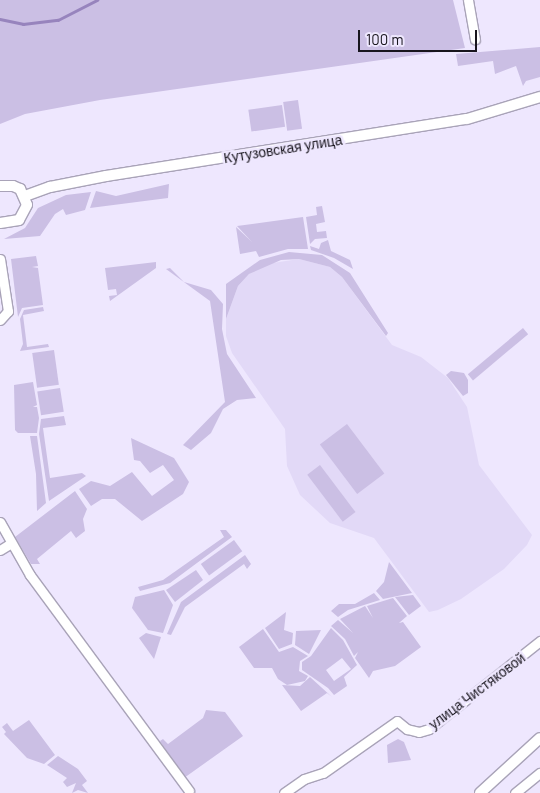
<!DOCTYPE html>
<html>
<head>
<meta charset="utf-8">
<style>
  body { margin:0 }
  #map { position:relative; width:540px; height:793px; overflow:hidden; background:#eee7fe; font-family:Barlow,sans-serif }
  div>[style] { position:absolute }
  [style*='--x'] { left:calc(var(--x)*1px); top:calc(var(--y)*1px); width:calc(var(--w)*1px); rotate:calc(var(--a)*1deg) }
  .built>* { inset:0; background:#e2d9f7 }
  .green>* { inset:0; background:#cbbfe4; transform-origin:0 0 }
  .stream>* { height:2.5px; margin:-1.25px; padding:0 1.25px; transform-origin:1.25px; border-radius:1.25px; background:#9784bd }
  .roads { filter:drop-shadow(1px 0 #a9a3b8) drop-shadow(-1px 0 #a9a3b8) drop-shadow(0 1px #a9a3b8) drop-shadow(0 -1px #a9a3b8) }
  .minor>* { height:9px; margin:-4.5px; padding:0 4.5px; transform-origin:4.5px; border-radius:4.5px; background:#fff }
  .tertiary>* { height:10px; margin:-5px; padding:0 5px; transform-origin:5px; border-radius:5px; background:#fff }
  span { translate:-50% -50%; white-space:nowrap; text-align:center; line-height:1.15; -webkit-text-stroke:5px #eee7fe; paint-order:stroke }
  .street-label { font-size:14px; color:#18151d }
  .scale { position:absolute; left:358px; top:30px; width:119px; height:22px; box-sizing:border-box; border:2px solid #18151d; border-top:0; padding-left:6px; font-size:15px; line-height:18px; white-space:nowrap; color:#18151d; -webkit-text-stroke:4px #eee7fe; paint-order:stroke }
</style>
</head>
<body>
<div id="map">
  <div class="built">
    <div style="clip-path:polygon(299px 259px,330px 267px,342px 277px,392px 345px,421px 357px,448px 378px,467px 407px,479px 465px,532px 535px,527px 545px,504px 569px,461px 599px,438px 610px,429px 612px,374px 538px,330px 523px,300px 495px,287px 466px,285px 429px,232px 353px,226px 336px,226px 319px,238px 286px,249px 274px,266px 264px)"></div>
  </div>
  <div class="green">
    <div style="clip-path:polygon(0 0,453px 0,465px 48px,100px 100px,25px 114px,0 124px)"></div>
    <div style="clip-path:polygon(540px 47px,540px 77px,526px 81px,523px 86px,516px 66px,495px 74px,493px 61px,458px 66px,456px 54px)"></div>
    <div style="left:298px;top:100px;width:29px;height:15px;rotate:82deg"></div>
    <div style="left:282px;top:105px;width:22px;height:34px;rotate:82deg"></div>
    <div style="clip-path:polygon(169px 184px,168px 198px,90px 208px,96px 191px,116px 196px)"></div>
    <div style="clip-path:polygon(91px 192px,85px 210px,66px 215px,63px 209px,55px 214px,40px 236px,4px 239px,25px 228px,38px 208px,66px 195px)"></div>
    <div style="clip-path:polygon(322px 206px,325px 222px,316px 224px,317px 232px,326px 231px,327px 238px,315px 239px,310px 244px,306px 217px,317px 215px,316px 207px)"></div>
    <div style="clip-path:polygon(303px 217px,308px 249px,288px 249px,259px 257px,256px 251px,240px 254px,236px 227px,252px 242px,237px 226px)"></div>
    <div style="clip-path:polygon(328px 240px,331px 251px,350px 260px,353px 269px,334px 258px,311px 250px,310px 246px,319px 249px,321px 243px)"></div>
    <div style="clip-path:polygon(289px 252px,322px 255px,350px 273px,388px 333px,386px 336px,342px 277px,330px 267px,299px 259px,281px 260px,249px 274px,238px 286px,226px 319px,226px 284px,260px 260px)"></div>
    <div style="clip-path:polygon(36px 256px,38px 266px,32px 267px,38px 268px,43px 305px,22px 308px,18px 317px,11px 259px)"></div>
    <div style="clip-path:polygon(156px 262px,156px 268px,110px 301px,109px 296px,117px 295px,116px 289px,108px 290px,105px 268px)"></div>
    <div style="clip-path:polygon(170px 268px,184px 282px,211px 290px,223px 304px,222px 329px,227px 354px,256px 398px,237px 400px,223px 409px,211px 433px,191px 450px,183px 445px,225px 402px,210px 301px,166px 269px)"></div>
    <div style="clip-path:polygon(43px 307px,44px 311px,23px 315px,27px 347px,48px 344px,49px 347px,20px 351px,23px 344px,20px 319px,24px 310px)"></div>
    <div style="left:523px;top:328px;width:8px;height:72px;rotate:50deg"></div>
    <div style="left:54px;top:350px;width:35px;height:22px;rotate:82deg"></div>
    <div style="clip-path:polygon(451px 371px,464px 373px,468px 380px,468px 393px,463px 396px,446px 375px)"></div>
    <div style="clip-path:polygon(33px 382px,37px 405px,33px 407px,37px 407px,39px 418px,37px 433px,18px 433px,15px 430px,14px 385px)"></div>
    <div style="left:60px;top:388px;width:24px;height:23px;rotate:81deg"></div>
    <div style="clip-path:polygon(64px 416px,66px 425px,43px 428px,50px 478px,82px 473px,86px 476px,49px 501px,39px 434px,41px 419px)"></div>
    <div style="left:347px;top:424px;width:62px;height:34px;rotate:53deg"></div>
    <div style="clip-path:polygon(30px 436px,37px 436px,46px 503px,37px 511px,36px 474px)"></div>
    <div style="clip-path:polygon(131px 438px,174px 458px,189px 482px,183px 494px,142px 521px,115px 499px,102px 499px,91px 506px,79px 489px,91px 481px,110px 486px,132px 472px,152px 496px,174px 480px,163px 465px,150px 473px,140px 461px,134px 460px)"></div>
    <div style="left:320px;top:465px;width:59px;height:16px;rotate:53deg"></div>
    <div style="clip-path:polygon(75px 491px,87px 509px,83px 519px,85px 531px,76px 538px,71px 531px,37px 559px,40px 564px,31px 564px,15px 537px)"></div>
    <div style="clip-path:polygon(220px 530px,226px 530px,232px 537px,170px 583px,140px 591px,138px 587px,163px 580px,224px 537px)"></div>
    <div style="left:234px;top:540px;width:14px;height:41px;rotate:54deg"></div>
    <div style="clip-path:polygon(245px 555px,251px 564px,247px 569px,244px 564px,185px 607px,171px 635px,167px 634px,181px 602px)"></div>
    <div style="clip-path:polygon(389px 562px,412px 593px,383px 599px,376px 591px,384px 582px)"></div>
    <div style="clip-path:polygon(196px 570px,203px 580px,175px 602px,166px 590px)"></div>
    <div style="clip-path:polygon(164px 590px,173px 605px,163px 633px,148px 630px,132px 608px,135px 597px)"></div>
    <div style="clip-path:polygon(374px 593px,380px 600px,348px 610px,338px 617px,331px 611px,339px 604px,355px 604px)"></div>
    <div style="clip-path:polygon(413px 595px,421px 606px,409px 615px,395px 597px)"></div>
    <div style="clip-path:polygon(393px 598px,407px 616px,399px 623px,403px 622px,421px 647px,395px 666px,373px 671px,369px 678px,355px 658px,358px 652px,354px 656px,345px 639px,331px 626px,338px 620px,353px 633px,340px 619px,365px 606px,373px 618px,367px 606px)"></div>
    <div style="clip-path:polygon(286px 612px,284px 630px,293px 633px,292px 644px,279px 649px,265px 628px)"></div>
    <div style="clip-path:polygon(evenodd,331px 628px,343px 640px,357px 665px,344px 677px,347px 686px,334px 695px,328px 688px,302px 670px,302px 662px,311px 656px,331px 628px,342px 658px,351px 669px,334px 681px,326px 670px,342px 658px)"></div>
    <div style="clip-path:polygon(263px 629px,279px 652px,293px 647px,308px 656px,300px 661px,299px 671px,308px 676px,305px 681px,287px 685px,278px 679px,272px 668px,254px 668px,239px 647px)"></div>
    <div style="clip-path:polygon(321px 630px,309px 654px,295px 645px,296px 631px)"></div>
    <div style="clip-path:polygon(146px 633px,161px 637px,154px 659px,139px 638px)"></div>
    <div style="clip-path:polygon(310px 677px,332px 697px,327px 693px,301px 711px,282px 685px,300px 686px)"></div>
    <div style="clip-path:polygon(206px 710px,225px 712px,243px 736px,184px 778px,160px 741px,163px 739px,168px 744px,203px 718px)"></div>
    <div style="clip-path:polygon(29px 720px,55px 755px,44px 764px,27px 758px,4px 734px,6px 732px,2px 727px,7px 723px,13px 731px)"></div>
    <div style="clip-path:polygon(398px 739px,404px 742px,411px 760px,388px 763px,387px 745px)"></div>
    <div style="clip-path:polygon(58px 756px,78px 769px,87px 781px,82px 785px,88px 793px,78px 790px,72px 793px,76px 783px,67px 787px,63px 782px,67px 778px,47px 765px)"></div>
  </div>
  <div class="stream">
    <div style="--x:0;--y:19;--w:24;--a:12"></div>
    <div style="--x:23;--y:24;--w:35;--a:-7"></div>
    <div style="--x:58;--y:20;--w:44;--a:-27.1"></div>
  </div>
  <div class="roads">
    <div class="minor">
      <div style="--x:468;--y:0;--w:40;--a:80"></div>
      <div style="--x:0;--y:259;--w:53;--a:81.3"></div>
      <div style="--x:8;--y:311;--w:12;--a:132"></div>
      <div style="--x:0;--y:522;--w:61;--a:60.5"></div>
      <div style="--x:30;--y:575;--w:268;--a:53.6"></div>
      <div style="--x:0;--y:550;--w:13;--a:-32"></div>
      <div style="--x:284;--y:793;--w:24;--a:-35"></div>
      <div style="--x:304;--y:779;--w:20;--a:-18"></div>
      <div style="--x:323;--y:773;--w:90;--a:-35.1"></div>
      <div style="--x:397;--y:721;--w:13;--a:39"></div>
      <div style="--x:407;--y:729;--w:12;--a:14"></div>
      <div style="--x:419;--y:732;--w:10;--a:-17"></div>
      <div style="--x:429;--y:729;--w:142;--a:-38.4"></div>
      <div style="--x:515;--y:793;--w:32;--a:-39"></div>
    </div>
    <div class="tertiary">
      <div style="--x:0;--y:186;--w:13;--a:0"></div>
      <div style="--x:13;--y:186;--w:8;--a:23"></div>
      <div style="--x:20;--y:189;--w:17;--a:66"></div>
      <div style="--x:27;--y:205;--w:17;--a:118"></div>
      <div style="--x:19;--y:220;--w:19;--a:171"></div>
      <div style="--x:25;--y:196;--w:27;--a:-20"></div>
      <div style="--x:50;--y:187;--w:57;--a:-11.1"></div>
      <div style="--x:106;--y:176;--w:365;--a:-9"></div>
      <div style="--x:467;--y:119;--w:76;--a:-16.8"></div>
      <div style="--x:480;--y:793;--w:81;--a:-42.5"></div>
    </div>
  </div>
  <div class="street-label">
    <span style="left:283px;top:149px;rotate:-9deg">Кутузовская улица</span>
    <span style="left:477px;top:691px;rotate:-37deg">улица Чистяковой</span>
  </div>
  <div class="scale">100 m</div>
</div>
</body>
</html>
